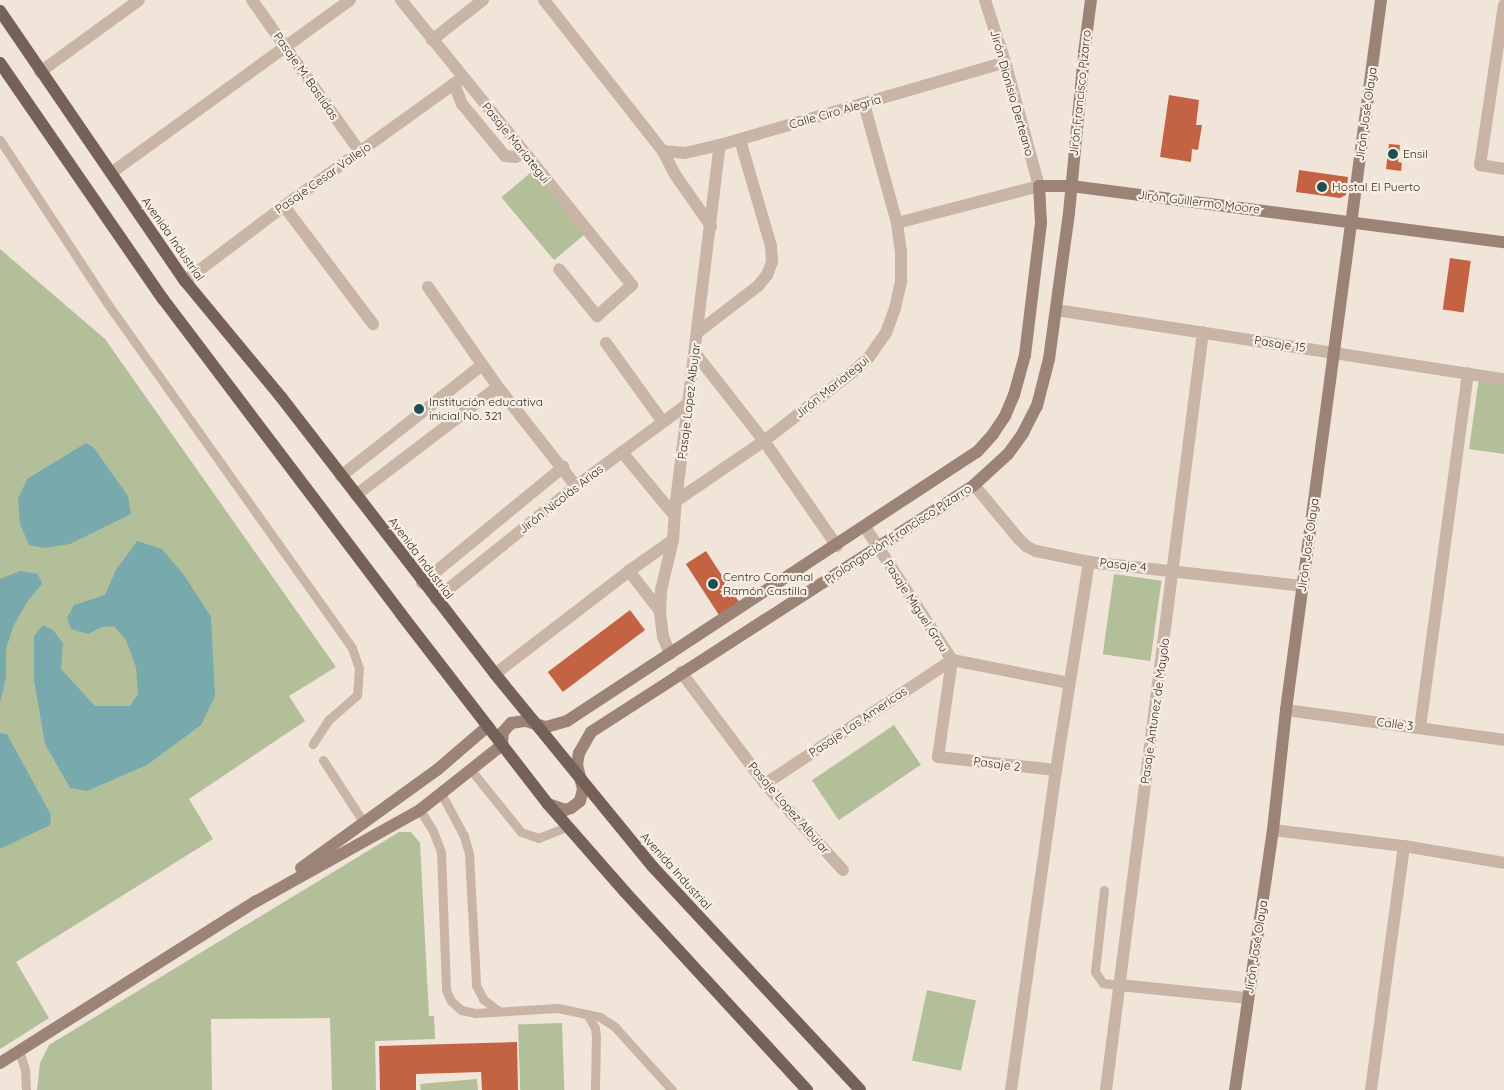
<!DOCTYPE html>
<html>
<head>
<meta charset="utf-8">
<style>
  body { margin:0 }
  #map { position:relative; width:1504px; height:1090px; overflow:hidden; background:#f0e5d8; font-family:Quicksand,sans-serif }
  div>[style] { position:absolute }
  [style*='--x'] { left:calc(var(--x)*1px); top:calc(var(--y)*1px); width:calc(var(--w)*1px); rotate:calc(var(--a)*1deg) }
  .green>* { inset:0; background:#b2bf99; transform-origin:0 0 }
  .water>* { inset:0; background:#78aaad }
  .building>* { inset:0; background:#c46343; transform-origin:0 0 }
  .lane>* { height:9px; margin:-4.5px; padding:0 4.5px; transform-origin:4.5px; border-radius:4.5px; background:#c8b5a5 }
  .street>* { height:12px; margin:-6px; padding:0 6px; transform-origin:6px; border-radius:6px; background:#c8b5a5 }
  .secondary>* { height:12px; margin:-6px; padding:0 6px; transform-origin:6px; border-radius:6px; background:#9b8476 }
  .primary>* { height:12px; margin:-6px; padding:0 6px; transform-origin:6px; border-radius:6px; background:#756157 }
  .dots>* { width:14px; height:14px; translate:-50% -50%; box-sizing:border-box; border:2px solid #f8efe4; border-radius:50% }
  span { translate:-50% -50%; white-space:nowrap; text-align:center; line-height:1.15; -webkit-text-stroke:4.5px #f8efe4; paint-order:stroke }
  .street-label { font-size:12px; color:#342a26 }
  .poi-label { font-size:12px; color:#342a26 }
  .left { translate:0 -50%; text-align:left }
</style>
</head>
<body>
<div id="map">
  <div class="green">
    <div style="left:535px;top:169px;width:82px;height:44px;rotate:50deg"></div>
    <div style="clip-path:polygon(0 249px,105px 339px,336px 667px,289px 696px,305px 721px,189px 799px,213px 839px,16px 962px,49px 1018px,0 1049px)"></div>
    <div style="clip-path:polygon(1479px 378px,1504px 381px,1504px 454px,1469px 449px)"></div>
    <div style="left:1114px;top:574px;width:48px;height:81px;rotate:8deg"></div>
    <div style="left:894px;top:725px;width:48px;height:99px;rotate:56deg"></div>
    <div style="clip-path:polygon(399px 832px,411px 832px,420px 843px,429px 1016px,434px 1016px,435px 1039px,375px 1041px,376px 1090px,332px 1090px,330px 1018px,211px 1019px,212px 1090px,37px 1090px,40px 1063px,49px 1045px)"></div>
    <div style="left:927px;top:990px;width:50px;height:72px;rotate:12deg"></div>
    <div style="left:562px;top:1023px;width:67px;height:44px;rotate:88deg"></div>
    <div style="left:477px;top:1079px;width:11px;height:57px;rotate:85deg"></div>
  </div>
  <div class="water">
    <div style="clip-path:polygon(86px 443px,94px 448px,128px 496px,131px 514px,70px 544px,44px 548px,29px 545px,20px 524px,18px 499px,27px 479px)"></div>
    <div style="clip-path:polygon(137px 541px,162px 549px,184px 575px,211px 617px,215px 696px,201px 725px,147px 765px,87px 791px,70px 788px,45px 744px,34px 680px,34px 636px,43px 625px,53px 630px,63px 643px,61px 669px,95px 706px,130px 706px,138px 694px,136px 667px,126px 640px,114px 626px,102px 627px,88px 634px,71px 629px,67px 618px,74px 605px,105px 595px,116px 570px)"></div>
    <div style="clip-path:polygon(20px 571px,38px 574px,42px 584px,27px 602px,13px 627px,6px 649px,6px 678px,0 702px,0 579px)"></div>
    <div style="clip-path:polygon(0 733px,7px 734px,51px 815px,50px 825px,0 849px)"></div>
  </div>
  <div class="building">
    <div style="clip-path:polygon(1169px 95px,1199px 100px,1196px 125px,1202px 125px,1198px 150px,1192px 149px,1191px 162px,1160px 157px)"></div>
    <div style="clip-path:polygon(1389px 144px,1400px 145px,1398px 162px,1402px 163px,1401px 171px,1386px 169px)"></div>
    <div style="clip-path:polygon(1299px 170px,1348px 177px,1346px 195px,1340px 198px,1296px 192px)"></div>
    <div style="left:1450px;top:258px;width:21px;height:52px;rotate:8deg"></div>
    <div style="left:706px;top:551px;width:62px;height:24px;rotate:57deg"></div>
    <div style="left:630px;top:610px;width:25px;height:103px;rotate:53deg"></div>
    <div style="clip-path:polygon(517px 1042px,518px 1090px,482px 1090px,481px 1072px,416px 1074px,416px 1090px,380px 1090px,379px 1046px)"></div>
  </div>
  <div class="lane">
    <div style="--x:0;--y:140;--w:195;--a:56.7"></div>
    <div style="--x:107;--y:303;--w:423;--a:54.6"></div>
    <div style="--x:352;--y:648;--w:21;--a:71"></div>
    <div style="--x:359;--y:668;--w:27;--a:94"></div>
    <div style="--x:357;--y:695;--w:37;--a:139"></div>
    <div style="--x:329;--y:719;--w:30;--a:123"></div>
    <div style="--x:323;--y:760;--w:75;--a:56.9"></div>
    <div style="--x:471;--y:770;--w:80;--a:51.1"></div>
    <div style="--x:521;--y:832;--w:18;--a:19"></div>
    <div style="--x:538;--y:838;--w:31;--a:-21"></div>
    <div style="--x:441;--y:793;--w:49;--a:61.9"></div>
    <div style="--x:464;--y:836;--w:19;--a:74"></div>
    <div style="--x:469;--y:854;--w:131;--a:86.9"></div>
    <div style="--x:476;--y:985;--w:16;--a:63"></div>
    <div style="--x:483;--y:999;--w:18;--a:38"></div>
    <div style="--x:420;--y:810;--w:25;--a:58"></div>
    <div style="--x:433;--y:831;--w:22;--a:69"></div>
    <div style="--x:441;--y:852;--w:138;--a:87.9"></div>
    <div style="--x:446;--y:990;--w:12;--a:66"></div>
    <div style="--x:451;--y:1001;--w:13;--a:42"></div>
    <div style="--x:461;--y:1010;--w:14;--a:12"></div>
    <div style="--x:475;--y:1013;--w:83;--a:-3.4"></div>
    <div style="--x:558;--y:1008;--w:43;--a:12.1"></div>
    <div style="--x:600;--y:1017;--w:17;--a:33"></div>
    <div style="--x:614;--y:1026;--w:86;--a:47.8"></div>
    <div style="--x:1104;--y:890;--w:82;--a:96.3"></div>
    <div style="--x:1095;--y:972;--w:14;--a:54"></div>
    <div style="--x:1103;--y:983;--w:16;--a:7"></div>
    <div style="--x:587;--y:1014;--w:16;--a:60"></div>
    <div style="--x:595;--y:1028;--w:8;--a:83"></div>
    <div style="--x:596;--y:1036;--w:54;--a:91.1"></div>
    <div style="--x:19;--y:1051;--w:20;--a:72"></div>
    <div style="--x:25;--y:1070;--w:20;--a:87"></div>
  </div>
  <div class="street">
    <div style="--x:252;--y:0;--w:186;--a:54.6"></div>
    <div style="--x:401;--y:0;--w:367;--a:51"></div>
    <div style="--x:632;--y:285;--w:47;--a:138.5"></div>
    <div style="--x:597;--y:316;--w:60;--a:-129"></div>
    <div style="--x:544;--y:0;--w:192;--a:51.8"></div>
    <div style="--x:663;--y:151;--w:25;--a:63"></div>
    <div style="--x:674;--y:173;--w:65;--a:55.1"></div>
    <div style="--x:1504;--y:5;--w:162;--a:98.5"></div>
    <div style="--x:1480;--y:165;--w:24;--a:9"></div>
    <div style="--x:432;--y:40;--w:65;--a:-38.1"></div>
    <div style="--x:40;--y:72;--w:122;--a:-36"></div>
    <div style="--x:454;--y:84;--w:22;--a:68"></div>
    <div style="--x:462;--y:104;--w:67;--a:50.4"></div>
    <div style="--x:505;--y:156;--w:11;--a:5"></div>
    <div style="--x:516;--y:157;--w:9;--a:-36"></div>
    <div style="--x:663;--y:151;--w:22;--a:5"></div>
    <div style="--x:685;--y:153;--w:36;--a:-13"></div>
    <div style="--x:720;--y:145;--w:297;--a:-16.2"></div>
    <div style="--x:111;--y:173;--w:295;--a:-35.9"></div>
    <div style="--x:284;--y:206;--w:148;--a:53"></div>
    <div style="--x:897;--y:223;--w:147;--a:-14.6"></div>
    <div style="--x:1039;--y:186;--w:129;--a:-105.3"></div>
    <div style="--x:1005;--y:62;--w:65;--a:-107.9"></div>
    <div style="--x:185;--y:281;--w:124;--a:-37.1"></div>
    <div style="--x:284;--y:206;--w:219;--a:-35.7"></div>
    <div style="--x:428;--y:287;--w:122;--a:55"></div>
    <div style="--x:498;--y:387;--w:126;--a:51.8"></div>
    <div style="--x:1056;--y:310;--w:453;--a:8.8"></div>
    <div style="--x:698;--y:332;--w:76;--a:-37.5"></div>
    <div style="--x:758;--y:286;--w:14;--a:-51"></div>
    <div style="--x:767;--y:275;--w:14;--a:-69"></div>
    <div style="--x:772;--y:262;--w:16;--a:-94"></div>
    <div style="--x:771;--y:246;--w:110;--a:-106.3"></div>
    <div style="--x:606;--y:343;--w:97;--a:54.2"></div>
    <div style="--x:695;--y:353;--w:112;--a:51.9"></div>
    <div style="--x:764;--y:441;--w:128;--a:55.2"></div>
    <div style="--x:622;--y:452;--w:82;--a:50.5"></div>
    <div style="--x:341;--y:476;--w:179;--a:-38.2"></div>
    <div style="--x:974;--y:485;--w:69;--a:50.3"></div>
    <div style="--x:1018;--y:538;--w:11;--a:45"></div>
    <div style="--x:1026;--y:546;--w:11;--a:27"></div>
    <div style="--x:1036;--y:551;--w:54;--a:11.7"></div>
    <div style="--x:1089;--y:562;--w:214;--a:6.4"></div>
    <div style="--x:356;--y:495;--w:178;--a:-37.3"></div>
    <div style="--x:676;--y:501;--w:107;--a:-34.3"></div>
    <div style="--x:764;--y:441;--w:114;--a:-37.9"></div>
    <div style="--x:854;--y:371;--w:21;--a:-43"></div>
    <div style="--x:869;--y:357;--w:29;--a:-55"></div>
    <div style="--x:886;--y:333;--w:27;--a:-70"></div>
    <div style="--x:895;--y:308;--w:28;--a:-77"></div>
    <div style="--x:901;--y:281;--w:29;--a:-90"></div>
    <div style="--x:901;--y:252;--w:29;--a:-98"></div>
    <div style="--x:897;--y:223;--w:123;--a:-105.5"></div>
    <div style="--x:865;--y:527;--w:159;--a:56.8"></div>
    <div style="--x:952;--y:660;--w:119;--a:11.1"></div>
    <div style="--x:629;--y:571;--w:51;--a:52.2"></div>
    <div style="--x:422;--y:583;--w:183;--a:-39.4"></div>
    <div style="--x:436;--y:599;--w:180;--a:-38.9"></div>
    <div style="--x:576;--y:486;--w:140;--a:-36.3"></div>
    <div style="--x:670;--y:654;--w:18;--a:-112"></div>
    <div style="--x:663;--y:637;--w:26;--a:-97"></div>
    <div style="--x:660;--y:611;--w:21;--a:-87"></div>
    <div style="--x:661;--y:590;--w:51;--a:-76.5"></div>
    <div style="--x:673;--y:540;--w:39;--a:-86"></div>
    <div style="--x:676;--y:501;--w:359;--a:-83"></div>
    <div style="--x:952;--y:660;--w:98;--a:98.2"></div>
    <div style="--x:938;--y:757;--w:119;--a:6.3"></div>
    <div style="--x:681;--y:672;--w:140;--a:53.1"></div>
    <div style="--x:765;--y:784;--w:116;--a:47.8"></div>
    <div style="--x:495;--y:674;--w:169;--a:-37.5"></div>
    <div style="--x:629;--y:571;--w:54;--a:-35.2"></div>
    <div style="--x:1286;--y:710;--w:220;--a:7.8"></div>
    <div style="--x:1420;--y:728;--w:358;--a:-82.3"></div>
    <div style="--x:765;--y:784;--w:224;--a:-33.5"></div>
    <div style="--x:1273;--y:830;--w:132;--a:7"></div>
    <div style="--x:1404;--y:846;--w:101;--a:9.6"></div>
    <div style="--x:1119;--y:985;--w:130;--a:5.8"></div>
    <div style="--x:1011;--y:1090;--w:323;--a:-82"></div>
    <div style="--x:1056;--y:770;--w:211;--a:-81"></div>
    <div style="--x:1106;--y:1090;--w:764;--a:-82.71"></div>
    <div style="--x:1371;--y:1090;--w:246;--a:-82.3"></div>
  </div>
  <div class="secondary">
    <div style="--x:548;--y:804;--w:18;--a:19"></div>
    <div style="--x:565;--y:810;--w:6;--a:-18"></div>
    <div style="--x:571;--y:808;--w:11;--a:-38"></div>
    <div style="--x:580;--y:801;--w:12;--a:-76"></div>
    <div style="--x:583;--y:789;--w:25;--a:-104"></div>
    <div style="--x:577;--y:765;--w:12;--a:-81"></div>
    <div style="--x:579;--y:753;--w:24;--a:-60"></div>
    <div style="--x:591;--y:732;--w:456;--a:-32.8"></div>
    <div style="--x:974;--y:485;--w:46;--a:-42.4"></div>
    <div style="--x:1008;--y:454;--w:26;--a:-54"></div>
    <div style="--x:1023;--y:433;--w:30;--a:-63"></div>
    <div style="--x:1037;--y:406;--w:49;--a:-75.7"></div>
    <div style="--x:1049;--y:359;--w:147;--a:-82.2"></div>
    <div style="--x:1069;--y:213;--w:161;--a:-84.6"></div>
    <div style="--x:1084;--y:53;--w:53;--a:-82.5"></div>
    <div style="--x:301;--y:868;--w:168;--a:-35.8"></div>
    <div style="--x:437;--y:770;--w:67;--a:-40.8"></div>
    <div style="--x:0;--y:1063;--w:302;--a:-32.3"></div>
    <div style="--x:255;--y:902;--w:189;--a:-29.1"></div>
    <div style="--x:420;--y:810;--w:105;--a:-38.4"></div>
    <div style="--x:502;--y:745;--w:13;--a:-86"></div>
    <div style="--x:503;--y:732;--w:12;--a:-48"></div>
    <div style="--x:511;--y:723;--w:15;--a:-8"></div>
    <div style="--x:526;--y:721;--w:21;--a:17"></div>
    <div style="--x:546;--y:727;--w:22;--a:-16"></div>
    <div style="--x:567;--y:721;--w:490;--a:-33.3"></div>
    <div style="--x:977;--y:452;--w:24;--a:-48"></div>
    <div style="--x:993;--y:434;--w:22;--a:-56"></div>
    <div style="--x:1005;--y:416;--w:23;--a:-67"></div>
    <div style="--x:1014;--y:395;--w:41;--a:-74.6"></div>
    <div style="--x:1025;--y:355;--w:133;--a:-83.1"></div>
    <div style="--x:1041;--y:223;--w:37;--a:-93"></div>
    <div style="--x:1039;--y:186;--w:32;--a:0"></div>
    <div style="--x:1071;--y:186;--w:437;--a:7.4"></div>
    <div style="--x:1235;--y:1090;--w:263;--a:-81.7"></div>
    <div style="--x:1273;--y:830;--w:121;--a:-83.8"></div>
    <div style="--x:1286;--y:710;--w:716;--a:-82.38"></div>
  </div>
  <div class="primary">
    <div style="--x:0;--y:11;--w:327;--a:55.6"></div>
    <div style="--x:185;--y:281;--w:151;--a:50.4"></div>
    <div style="--x:281;--y:397;--w:350;--a:52.3"></div>
    <div style="--x:495;--y:674;--w:249;--a:50.7"></div>
    <div style="--x:653;--y:867;--w:304;--a:47.1"></div>
    <div style="--x:0;--y:63;--w:287;--a:55.4"></div>
    <div style="--x:163;--y:299;--w:395;--a:52.9"></div>
    <div style="--x:401;--y:614;--w:240;--a:52.3"></div>
    <div style="--x:548;--y:804;--w:117;--a:48.8"></div>
    <div style="--x:625;--y:892;--w:269;--a:47.4"></div>
  </div>
  <div class="dots">
    <div style="left:1393px;top:154px;background:#1d5054"></div>
    <div style="left:1322px;top:187px;background:#1d5054"></div>
    <div style="left:419px;top:409px;background:#1d5054"></div>
    <div style="left:713px;top:584px;background:#1d5054"></div>
  </div>
  <div class="street-label">
    <span style="left:306px;top:76px;rotate:55deg">Pasaje M. Bastidas</span>
    <span style="left:1012px;top:93px;rotate:74deg">Jirón Dionisio Derteano</span>
    <span style="left:1080px;top:93px;rotate:-84deg">Jirón Francisco Pizarro</span>
    <span style="left:835px;top:112px;rotate:-16deg">Calle Ciro Alegría</span>
    <span style="left:1366px;top:114px;rotate:-82deg">Jirón José Olaya</span>
    <span style="left:516px;top:143px;rotate:51deg">Pasaje Mariategui</span>
    <span style="left:323px;top:178px;rotate:-35deg">Pasaje Cesar Vallejo</span>
    <span style="left:1199px;top:202px;rotate:7deg">Jirón Guillermo Moore</span>
    <span style="left:173px;top:239px;rotate:55deg">Avenida Industrial</span>
    <span style="left:1280px;top:344px;rotate:9deg">Pasaje 15</span>
    <span style="left:832px;top:387px;rotate:-39deg">Jirón Mariategui</span>
    <span style="left:689px;top:401px;rotate:-83deg">Pasaje Lopez Albujar</span>
    <span style="left:561px;top:499px;rotate:-38deg">Jirón Nicolás Arias</span>
    <span style="left:898px;top:534px;rotate:-33deg">Prolongación Francisco Pizarro</span>
    <span style="left:1308px;top:545px;rotate:-82deg">Jirón José Olaya</span>
    <span style="left:421px;top:558px;rotate:53deg">Avenida Industrial</span>
    <span style="left:1123px;top:565px;rotate:6deg">Pasaje 4</span>
    <span style="left:916px;top:606px;rotate:57deg">Pasaje Miguel Grau</span>
    <span style="left:1155px;top:711px;rotate:-82deg">Pasaje Antunez de Mayolo</span>
    <span style="left:858px;top:722px;rotate:-34deg">Pasaje Las Americas</span>
    <span style="left:1395px;top:724px;rotate:7deg">Calle 3</span>
    <span style="left:997px;top:764px;rotate:7deg">Pasaje 2</span>
    <span style="left:789px;top:808px;rotate:49deg">Pasaje Lopez Albujar</span>
    <span style="left:676px;top:871px;rotate:48deg">Avenida Industrial</span>
    <span style="left:1256px;top:947px;rotate:-81deg">Jirón José Olaya</span>
  </div>
  <div class="poi-label">
    <span class="left" style="left:1403px;top:154px">Ensil</span>
    <span class="left" style="left:1332px;top:187px">Hostal El Puerto</span>
    <span class="left" style="left:429px;top:409px">Institución educativa<br>inicial No. 321</span>
    <span class="left" style="left:723px;top:584px">Centro Comunal<br>Ramón Castilla</span>
  </div>
</div>
</body>
</html>
